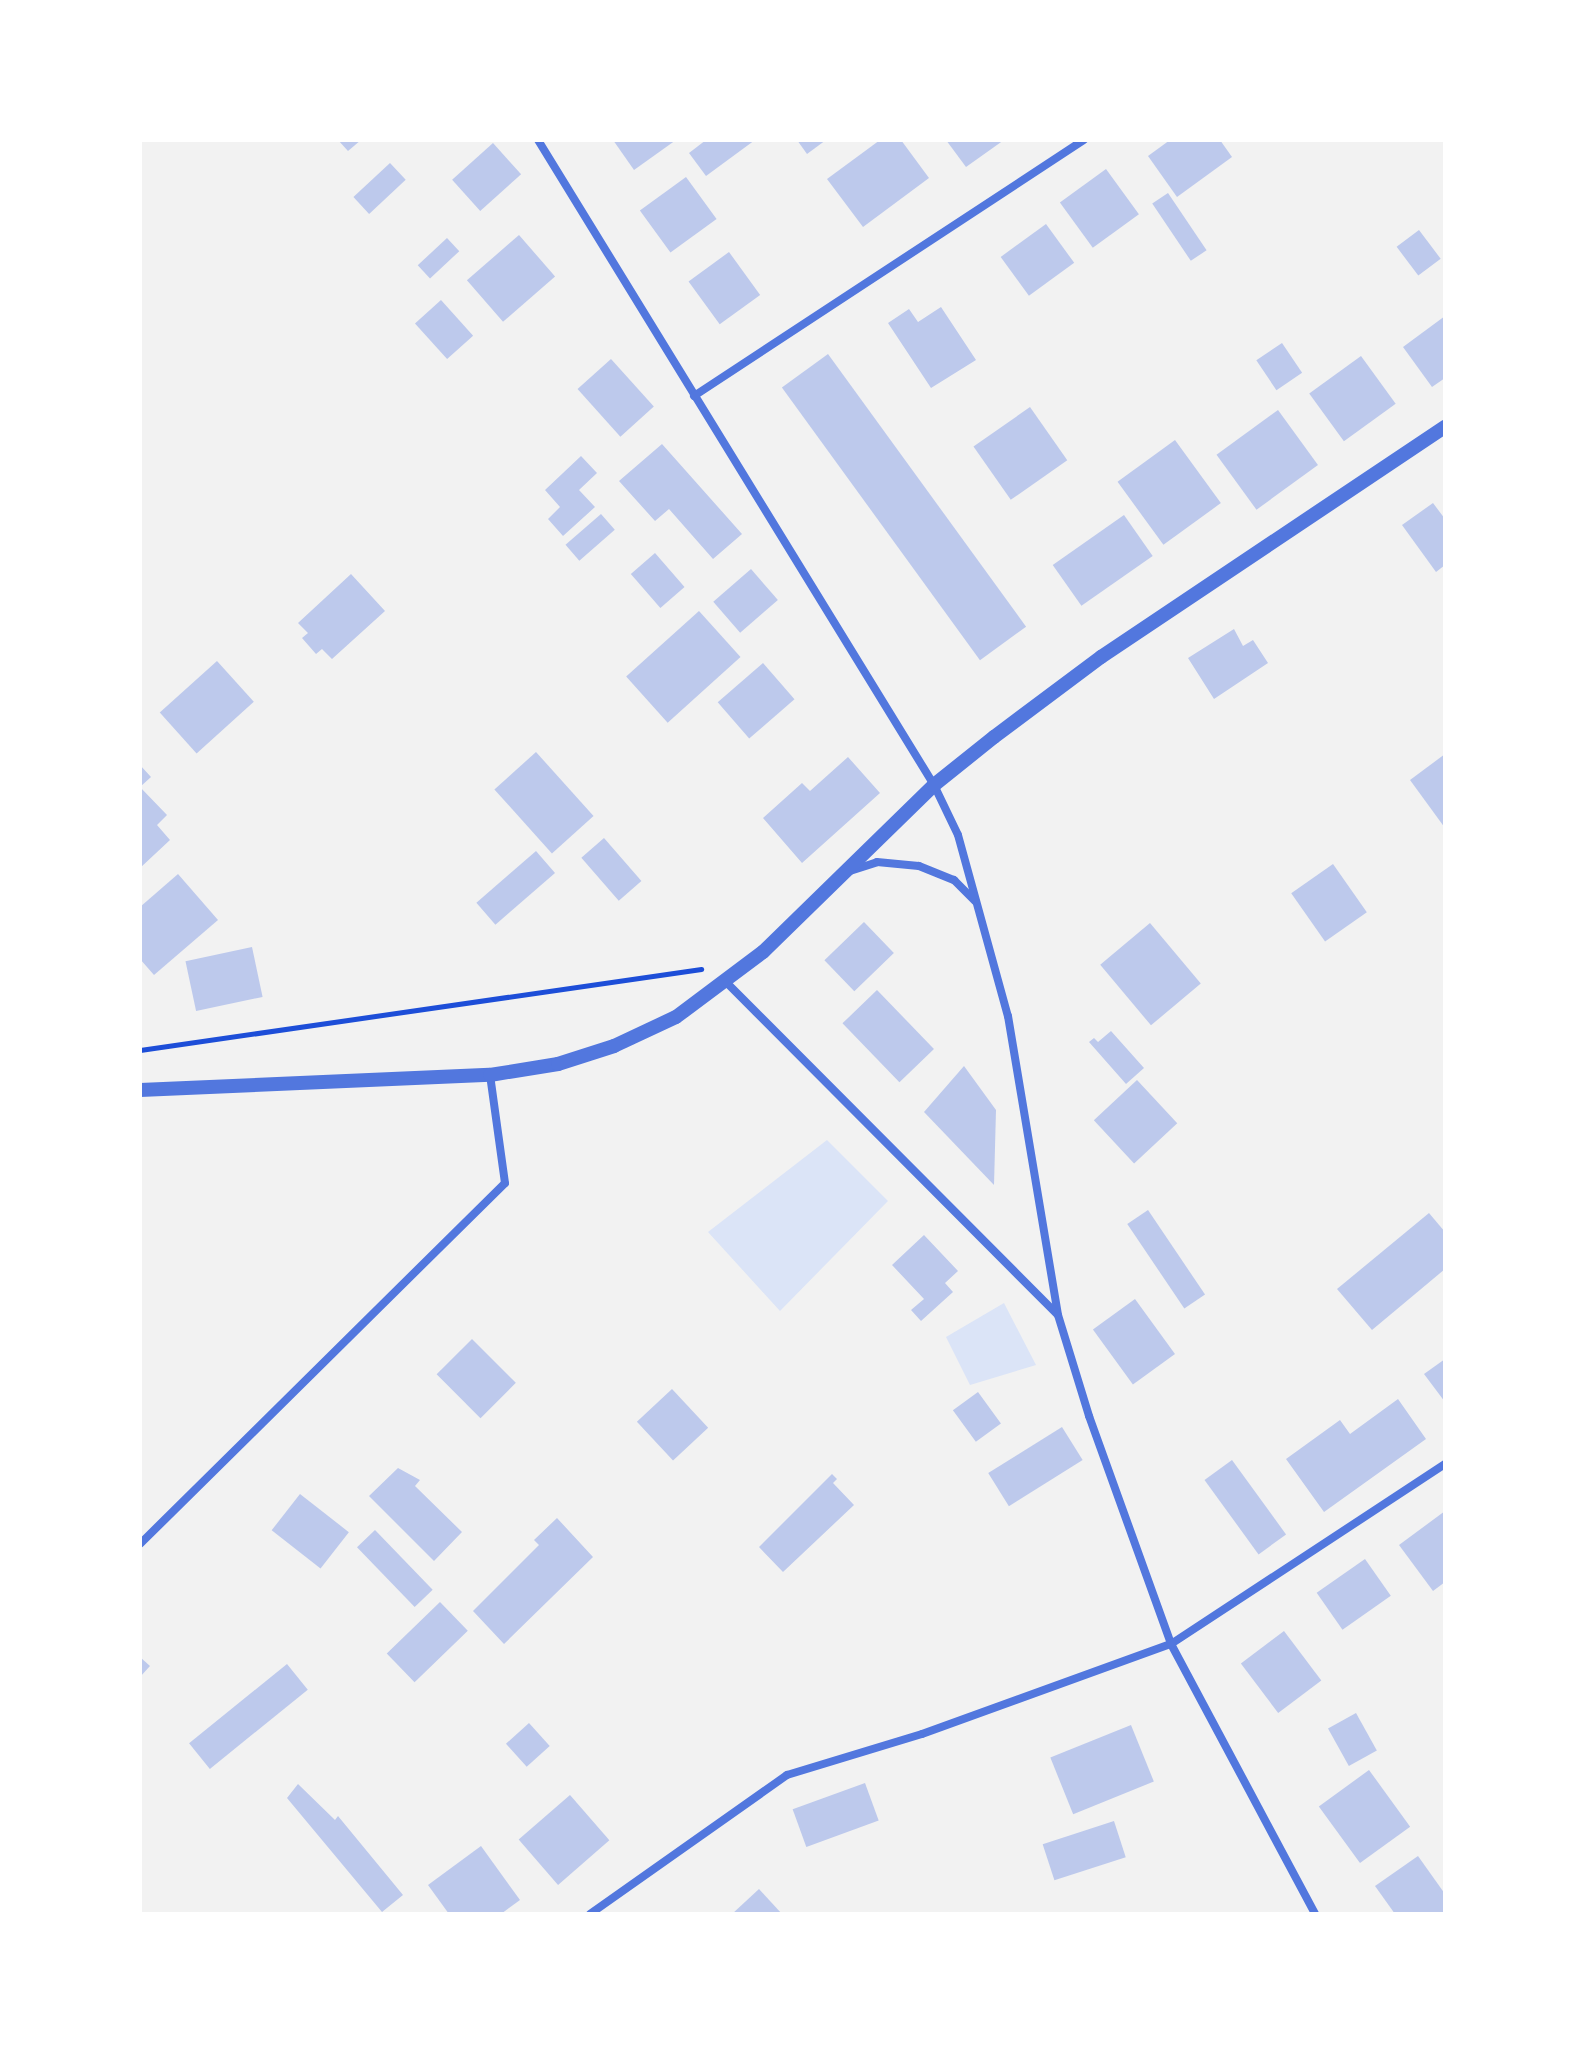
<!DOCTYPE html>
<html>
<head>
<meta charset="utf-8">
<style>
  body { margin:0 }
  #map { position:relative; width:1585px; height:2054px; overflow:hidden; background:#f2f2f2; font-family:"Archivo Narrow",sans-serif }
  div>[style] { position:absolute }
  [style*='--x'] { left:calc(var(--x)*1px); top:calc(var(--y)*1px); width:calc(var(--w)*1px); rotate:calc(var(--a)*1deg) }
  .green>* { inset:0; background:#dbe4f7 }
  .building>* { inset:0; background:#bdc9ec; transform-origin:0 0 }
  .path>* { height:5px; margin:-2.5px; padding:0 2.5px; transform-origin:2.5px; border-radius:2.5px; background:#1d4ed8 }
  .minor>* { height:8px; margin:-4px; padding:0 4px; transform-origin:4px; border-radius:4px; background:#5277de }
  .tertiary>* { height:14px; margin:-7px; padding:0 7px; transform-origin:7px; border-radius:7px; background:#5277de }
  span { translate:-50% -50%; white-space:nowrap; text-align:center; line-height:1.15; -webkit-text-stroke:8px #fff; paint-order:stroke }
  .frame { position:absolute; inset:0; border:142px solid #fff; pointer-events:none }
</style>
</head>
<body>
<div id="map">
  <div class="green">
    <div style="clip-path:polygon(827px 1140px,888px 1201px,780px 1311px,708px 1232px)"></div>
    <div style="clip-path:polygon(1004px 1303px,1036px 1365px,970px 1385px,946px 1337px)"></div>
  </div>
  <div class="building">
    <div style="clip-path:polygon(338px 140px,361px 140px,348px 151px)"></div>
    <div style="clip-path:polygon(613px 140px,676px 140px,634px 170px)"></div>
    <div style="clip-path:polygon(706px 140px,755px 140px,706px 176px,689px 153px)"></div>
    <div style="clip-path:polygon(797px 140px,826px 140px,807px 154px)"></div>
    <div style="clip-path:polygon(880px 140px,901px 140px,929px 178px,863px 227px,827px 179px)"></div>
    <div style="clip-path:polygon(946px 140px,1004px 140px,966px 167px)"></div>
    <div style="clip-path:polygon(1170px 140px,1220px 140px,1232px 157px,1177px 197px,1148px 156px)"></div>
    <div style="left:493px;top:143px;width:42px;height:55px;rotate:48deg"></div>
    <div style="left:390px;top:163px;width:23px;height:50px;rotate:47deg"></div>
    <div style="left:1106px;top:169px;width:56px;height:57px;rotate:54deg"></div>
    <div style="left:686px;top:177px;width:52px;height:57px;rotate:54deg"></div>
    <div style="left:1168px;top:193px;width:69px;height:19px;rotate:56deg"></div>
    <div style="left:1046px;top:224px;width:48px;height:56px;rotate:54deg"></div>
    <div style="left:1419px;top:230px;width:36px;height:28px;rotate:53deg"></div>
    <div style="left:519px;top:235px;width:55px;height:69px;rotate:49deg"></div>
    <div style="left:447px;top:238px;width:18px;height:40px;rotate:47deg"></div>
    <div style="left:729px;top:252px;width:53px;height:50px;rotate:54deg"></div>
    <div style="left:441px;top:300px;width:48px;height:35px;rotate:48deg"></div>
    <div style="clip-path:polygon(941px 307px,976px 360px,931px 388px,888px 323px,909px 309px,918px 322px)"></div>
    <div style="clip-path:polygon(1445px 316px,1445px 378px,1432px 387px,1403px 347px)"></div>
    <div style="left:1282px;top:343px;width:36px;height:31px;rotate:56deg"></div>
    <div style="left:828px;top:354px;width:337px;height:57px;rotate:54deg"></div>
    <div style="left:1361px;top:356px;width:59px;height:64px;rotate:54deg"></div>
    <div style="left:611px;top:359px;width:64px;height:45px;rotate:48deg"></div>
    <div style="left:1030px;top:407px;width:65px;height:69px;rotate:55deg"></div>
    <div style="left:1278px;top:410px;width:68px;height:76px;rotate:54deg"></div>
    <div style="left:1175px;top:440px;width:78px;height:71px;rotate:54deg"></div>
    <div style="clip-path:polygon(662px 444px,742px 534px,713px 559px,669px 509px,655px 521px,619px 481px)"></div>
    <div style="clip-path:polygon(581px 456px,597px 473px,579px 490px,595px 507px,563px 536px,548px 519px,560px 507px,545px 490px)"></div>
    <div style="clip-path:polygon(1433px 503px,1445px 519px,1445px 565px,1436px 572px,1402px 525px)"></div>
    <div style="left:601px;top:514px;width:21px;height:47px;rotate:49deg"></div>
    <div style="left:1124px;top:515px;width:50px;height:87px;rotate:55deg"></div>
    <div style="left:655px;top:553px;width:45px;height:32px;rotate:49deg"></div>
    <div style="left:751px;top:569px;width:41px;height:50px;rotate:49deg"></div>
    <div style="clip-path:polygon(351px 574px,385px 611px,332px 659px,322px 649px,316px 654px,302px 638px,308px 633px,298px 623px)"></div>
    <div style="left:699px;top:611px;width:62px;height:98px;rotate:48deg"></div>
    <div style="clip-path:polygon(1234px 629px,1243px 646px,1253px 640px,1268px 663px,1214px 699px,1188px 658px)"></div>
    <div style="left:217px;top:661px;width:55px;height:77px;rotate:48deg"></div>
    <div style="left:763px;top:663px;width:48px;height:60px;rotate:49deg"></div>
    <div style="left:536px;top:752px;width:86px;height:56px;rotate:48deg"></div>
    <div style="clip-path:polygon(1445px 754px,1445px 828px,1410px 780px)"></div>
    <div style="clip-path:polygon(848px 757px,880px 793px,802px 863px,763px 818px,802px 783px,810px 791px)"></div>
    <div style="clip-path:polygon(140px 765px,151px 777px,140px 787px,167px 815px,157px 825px,170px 840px,140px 868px)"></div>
    <div style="left:604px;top:838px;width:57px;height:30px;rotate:49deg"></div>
    <div style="left:536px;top:851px;width:29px;height:79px;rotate:49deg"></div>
    <div style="left:1333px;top:864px;width:59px;height:51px;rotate:55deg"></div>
    <div style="clip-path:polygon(178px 874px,218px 920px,154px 975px,140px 959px,140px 907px)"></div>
    <div style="left:864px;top:922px;width:43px;height:55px;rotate:46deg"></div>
    <div style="left:1150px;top:923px;width:79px;height:65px;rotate:50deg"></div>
    <div style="left:252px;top:947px;width:51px;height:68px;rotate:78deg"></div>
    <div style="left:877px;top:990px;width:82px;height:48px;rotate:46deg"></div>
    <div style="clip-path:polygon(1111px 1031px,1144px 1068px,1126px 1084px,1089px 1042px,1094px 1038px,1098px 1042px)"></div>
    <div style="clip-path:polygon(964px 1066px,996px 1110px,994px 1185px,924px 1112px)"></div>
    <div style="left:1137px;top:1080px;width:59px;height:59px;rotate:47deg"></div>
    <div style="left:1148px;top:1210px;width:102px;height:25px;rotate:56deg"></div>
    <div style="clip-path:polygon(1429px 1213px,1445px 1232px,1445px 1269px,1372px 1330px,1337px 1289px)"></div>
    <div style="clip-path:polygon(924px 1235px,958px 1271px,945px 1283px,953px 1292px,921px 1321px,911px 1310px,924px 1299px,892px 1265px)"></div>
    <div style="left:1135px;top:1299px;width:68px;height:52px;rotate:54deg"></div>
    <div style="left:472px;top:1339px;width:62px;height:50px;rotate:45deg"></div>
    <div style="clip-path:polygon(1445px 1359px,1445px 1402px,1424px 1374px)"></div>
    <div style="left:672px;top:1389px;width:53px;height:48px;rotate:47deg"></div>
    <div style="left:978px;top:1392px;width:39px;height:31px;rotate:54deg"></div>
    <div style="clip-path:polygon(1398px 1399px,1426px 1439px,1324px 1512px,1286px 1459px,1340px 1420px,1350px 1434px)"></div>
    <div style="left:1062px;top:1427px;width:39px;height:87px;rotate:58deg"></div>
    <div style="left:1232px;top:1460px;width:92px;height:34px;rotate:54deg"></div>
    <div style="clip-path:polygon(398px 1468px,420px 1480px,415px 1486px,462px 1532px,434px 1561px,369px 1496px)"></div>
    <div style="clip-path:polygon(832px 1474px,837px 1479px,833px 1483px,854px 1505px,783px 1572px,759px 1547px)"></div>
    <div style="left:300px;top:1494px;width:62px;height:46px;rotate:38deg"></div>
    <div style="clip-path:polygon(1445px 1511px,1445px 1582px,1433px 1591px,1399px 1545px)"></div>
    <div style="clip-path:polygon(557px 1518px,593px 1557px,504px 1644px,473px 1611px,539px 1545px,534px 1540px)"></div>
    <div style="left:375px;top:1530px;width:83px;height:25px;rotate:46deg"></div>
    <div style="left:1365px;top:1559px;width:45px;height:59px;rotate:55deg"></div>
    <div style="left:440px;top:1602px;width:40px;height:74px;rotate:46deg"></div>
    <div style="left:1284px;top:1631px;width:62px;height:54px;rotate:53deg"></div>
    <div style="clip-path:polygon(140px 1657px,150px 1666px,140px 1677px)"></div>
    <div style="left:287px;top:1664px;width:33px;height:126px;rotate:51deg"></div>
    <div style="left:1356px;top:1713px;width:43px;height:32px;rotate:61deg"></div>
    <div style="left:529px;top:1723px;width:31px;height:31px;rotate:48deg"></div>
    <div style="left:1131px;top:1725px;width:61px;height:87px;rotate:68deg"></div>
    <div style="left:1369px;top:1770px;width:70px;height:62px;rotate:54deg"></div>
    <div style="left:865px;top:1783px;width:40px;height:77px;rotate:70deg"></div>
    <div style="clip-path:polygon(298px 1784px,335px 1820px,338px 1816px,403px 1895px,382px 1912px,287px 1798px)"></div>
    <div style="left:570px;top:1795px;width:60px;height:68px;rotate:49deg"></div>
    <div style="left:1114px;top:1821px;width:38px;height:75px;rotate:72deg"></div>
    <div style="clip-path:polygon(481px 1846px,520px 1900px,501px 1914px,449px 1914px,428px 1885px)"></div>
    <div style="clip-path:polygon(1418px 1856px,1445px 1894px,1445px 1914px,1395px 1914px,1375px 1886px)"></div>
    <div style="clip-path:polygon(759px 1889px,782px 1914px,732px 1914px)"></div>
  </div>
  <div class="path">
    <div style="--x:140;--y:1050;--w:567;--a:-8.22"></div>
  </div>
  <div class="minor">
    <div style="--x:538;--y:140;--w:757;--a:58.45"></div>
    <div style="--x:934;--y:785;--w:55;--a:64.4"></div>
    <div style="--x:958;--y:835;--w:188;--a:74.6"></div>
    <div style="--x:1008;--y:1016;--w:303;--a:80.5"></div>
    <div style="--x:1058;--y:1315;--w:106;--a:72.9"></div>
    <div style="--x:1089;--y:1416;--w:242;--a:70.2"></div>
    <div style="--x:1171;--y:1644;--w:306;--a:61.9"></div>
    <div style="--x:694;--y:396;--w:466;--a:-33.3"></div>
    <div style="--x:850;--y:871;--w:28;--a:-18"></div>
    <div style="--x:877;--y:862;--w:42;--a:5.4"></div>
    <div style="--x:919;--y:866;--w:38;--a:22"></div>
    <div style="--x:954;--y:880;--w:30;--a:45"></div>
    <div style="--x:727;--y:983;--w:467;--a:45.1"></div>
    <div style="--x:140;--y:1544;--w:513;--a:-44.68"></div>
    <div style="--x:505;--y:1183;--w:109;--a:-97.9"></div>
    <div style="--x:590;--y:1914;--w:241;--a:-35.2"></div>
    <div style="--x:787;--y:1775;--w:141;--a:-16.9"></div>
    <div style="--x:922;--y:1734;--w:265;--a:-19.9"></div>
    <div style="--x:1171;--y:1644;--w:328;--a:-33.3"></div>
  </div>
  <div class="tertiary">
    <div style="--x:140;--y:1090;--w:350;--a:-2.5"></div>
    <div style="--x:490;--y:1075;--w:69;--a:-9.2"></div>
    <div style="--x:558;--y:1064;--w:59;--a:-17.8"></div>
    <div style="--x:614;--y:1046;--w:68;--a:-25.1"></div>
    <div style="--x:676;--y:1017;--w:109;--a:-36.8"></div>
    <div style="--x:763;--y:952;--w:239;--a:-44.3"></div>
    <div style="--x:934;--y:785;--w:77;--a:-38.7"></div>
    <div style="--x:994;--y:737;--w:134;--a:-36.8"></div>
    <div style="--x:1101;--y:657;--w:414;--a:-33.8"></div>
  </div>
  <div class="frame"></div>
</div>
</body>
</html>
